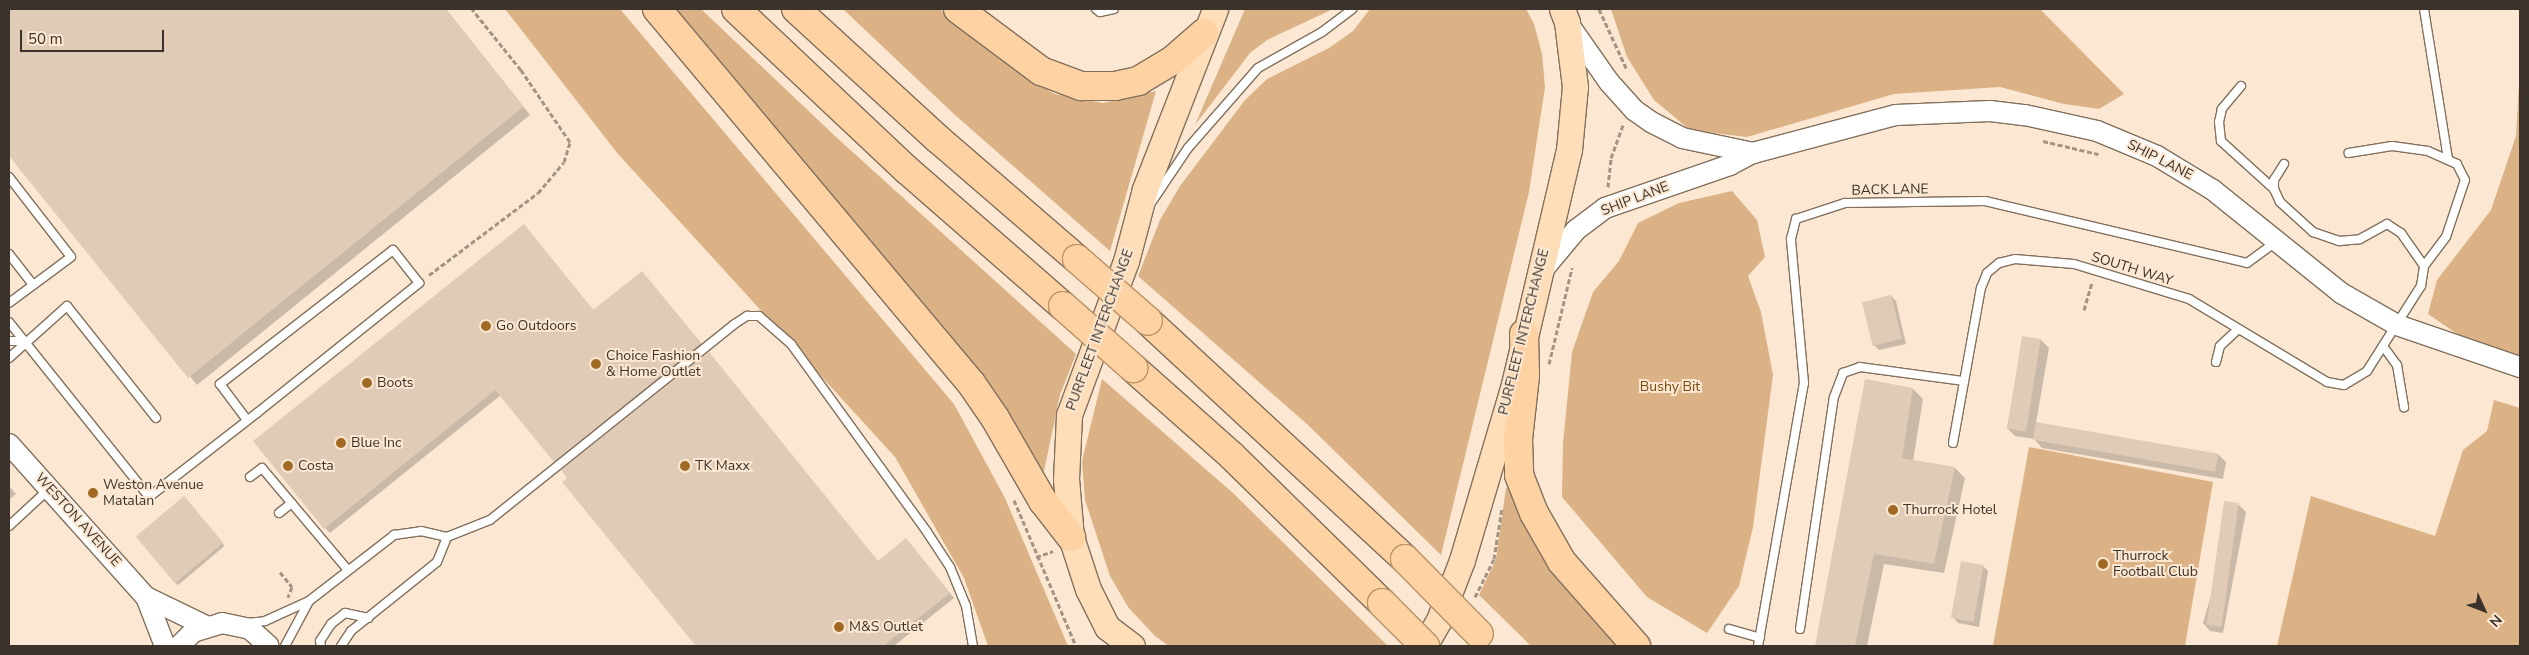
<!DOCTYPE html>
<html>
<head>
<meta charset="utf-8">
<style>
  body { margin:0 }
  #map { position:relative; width:2529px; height:655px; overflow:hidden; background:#fce8d2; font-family:"Nunito Sans",sans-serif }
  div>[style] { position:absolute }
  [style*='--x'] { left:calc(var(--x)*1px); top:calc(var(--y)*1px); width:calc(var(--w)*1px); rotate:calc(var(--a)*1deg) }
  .green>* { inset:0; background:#dbb286 }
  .shadow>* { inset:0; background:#0003; transform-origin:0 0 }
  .building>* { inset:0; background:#dfcbb6; transform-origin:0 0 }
  .path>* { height:3px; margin-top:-1.5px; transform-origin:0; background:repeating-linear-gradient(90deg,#a29484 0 5px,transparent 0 7.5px) }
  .roads { filter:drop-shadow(1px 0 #82705d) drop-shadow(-1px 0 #82705d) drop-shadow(0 1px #82705d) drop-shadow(0 -1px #82705d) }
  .service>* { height:8px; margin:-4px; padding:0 4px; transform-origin:4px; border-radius:4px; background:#fff }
  .tertiary>* { height:20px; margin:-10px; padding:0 10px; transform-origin:10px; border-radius:10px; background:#fff }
  .primary>* { height:25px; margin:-12.5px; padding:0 12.5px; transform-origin:12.5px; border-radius:12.5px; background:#feddb9 }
  .trunk>* { height:28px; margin:-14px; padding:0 14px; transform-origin:14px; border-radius:14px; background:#fed2a2 }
  .bridges { filter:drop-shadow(1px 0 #b99369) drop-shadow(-1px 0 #b99369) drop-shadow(0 1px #b99369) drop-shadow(0 -1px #b99369) }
  .trunk-bridge>* { height:28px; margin:-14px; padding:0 14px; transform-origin:14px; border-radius:14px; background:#fed2a2 }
  .dots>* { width:14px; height:14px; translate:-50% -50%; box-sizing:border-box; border:2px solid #fce8d2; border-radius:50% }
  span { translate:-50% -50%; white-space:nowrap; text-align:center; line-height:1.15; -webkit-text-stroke:4px #fce8d2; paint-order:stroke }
  .street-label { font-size:14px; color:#3b332b }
  .poi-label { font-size:14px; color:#3b332b }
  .left { translate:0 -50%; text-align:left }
  .park-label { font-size:14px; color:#774b10 }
  .frame { position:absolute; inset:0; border:10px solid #3b332b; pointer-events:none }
  .north { position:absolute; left:2459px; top:585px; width:50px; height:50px; -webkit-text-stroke:4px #fce8d2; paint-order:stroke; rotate:133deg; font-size:14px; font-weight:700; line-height:20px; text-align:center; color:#3b332b }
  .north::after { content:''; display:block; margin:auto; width:18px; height:22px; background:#3b332b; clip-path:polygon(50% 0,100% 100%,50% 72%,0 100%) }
  .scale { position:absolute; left:20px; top:30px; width:144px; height:22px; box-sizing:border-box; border:2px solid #3b332b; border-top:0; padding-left:6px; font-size:15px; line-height:18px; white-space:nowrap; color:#3b332b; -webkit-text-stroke:4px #fce8d2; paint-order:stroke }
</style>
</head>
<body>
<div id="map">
  <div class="green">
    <div style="clip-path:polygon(505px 9px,620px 9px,954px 404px,1005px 498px,1068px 646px,988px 646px,964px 578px,895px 457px,618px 154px)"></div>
    <div style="clip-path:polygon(675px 9px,701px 9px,836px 137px,1076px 354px,1060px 395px,1044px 471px,1041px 471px,944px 329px)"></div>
    <div style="clip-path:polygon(843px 9px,940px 9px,1032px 81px,1055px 94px,1103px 103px,1156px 91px,1110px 251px,955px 115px)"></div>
    <div style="clip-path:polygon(1245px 9px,1333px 9px,1267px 40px,1250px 53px,1195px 125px)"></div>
    <div style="clip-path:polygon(1370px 9px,1526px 9px,1534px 24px,1542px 54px,1545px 87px,1529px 192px,1441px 555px,1308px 425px,1138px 276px,1160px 220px,1180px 186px,1245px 100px,1267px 79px,1329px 48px,1353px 31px)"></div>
    <div style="clip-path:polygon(1611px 9px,2040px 9px,2124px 94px,2099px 109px,2064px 104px,2000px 87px,1894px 94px,1747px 137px,1690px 130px,1654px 100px,1627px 57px)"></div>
    <div style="clip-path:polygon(2520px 66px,2520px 358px,2469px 342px,2428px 314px,2437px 280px,2491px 210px,2516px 136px)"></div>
    <div style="clip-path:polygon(1732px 191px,1757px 220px,1765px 257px,1748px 276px,1761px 312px,1773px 375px,1753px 527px,1739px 586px,1707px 633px,1647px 597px,1562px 497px,1563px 443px,1572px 352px,1593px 292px,1619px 261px,1638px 223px,1679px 203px)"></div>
    <div style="clip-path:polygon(1102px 379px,1233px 493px,1388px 646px,1169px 646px,1155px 636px,1128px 607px,1110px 576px,1085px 500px,1082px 461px)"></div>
    <div style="clip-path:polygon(2494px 400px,2520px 408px,2520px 646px,2277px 646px,2311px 496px,2435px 536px,2463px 450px,2487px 431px)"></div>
    <div style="clip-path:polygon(2029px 447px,2213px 482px,2185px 646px,1993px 646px)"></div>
    <div style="clip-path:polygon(1510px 486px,1528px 533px,1544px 560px,1623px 646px,1531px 646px,1479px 595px,1496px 559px,1506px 488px)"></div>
  </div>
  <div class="shadow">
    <div style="clip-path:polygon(9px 9px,446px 9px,530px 115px,197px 385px,9px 154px)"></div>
    <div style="clip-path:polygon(524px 225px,594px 311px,647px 278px,706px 349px,560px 466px,501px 395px,330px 533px,325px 528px)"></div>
    <div style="clip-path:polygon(1891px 296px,1896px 301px,1906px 344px,1879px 350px,1874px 345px)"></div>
    <div style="clip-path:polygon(2023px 337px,2041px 340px,2049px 348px,2036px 423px,2218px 454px,2226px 462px,2223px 479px,2042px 448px,2034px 439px,2015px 436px,2007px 428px)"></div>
    <div style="clip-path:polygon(1866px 381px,1913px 389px,1923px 399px,1913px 461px,1955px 468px,1965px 478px,1944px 573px,1884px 564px,1867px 646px,1816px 646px)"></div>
    <div style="clip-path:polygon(563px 482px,878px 562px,911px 545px,954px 598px,894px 646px,697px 646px)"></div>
    <div style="clip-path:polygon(9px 486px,16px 494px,9px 500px)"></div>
    <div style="left:186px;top:500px;width:60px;height:61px;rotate:50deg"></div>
    <div style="clip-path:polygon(2238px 504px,2246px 512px,2223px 633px,2210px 631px,2203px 623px)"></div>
    <div style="clip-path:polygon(1983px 566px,1988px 571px,1979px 627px,1958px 623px,1953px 617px)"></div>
  </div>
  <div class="building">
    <div style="clip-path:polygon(9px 9px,446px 9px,523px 107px,188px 378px,9px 156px)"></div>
    <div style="clip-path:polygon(524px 224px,593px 310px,642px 271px,701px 343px,554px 462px,495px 390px,324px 529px,253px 441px)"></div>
    <div style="left:1891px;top:295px;width:45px;height:30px;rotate:76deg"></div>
    <div style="left:2022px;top:336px;width:19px;height:94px;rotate:9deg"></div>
    <div style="clip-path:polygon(709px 352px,878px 561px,906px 538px,950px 593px,883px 646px,696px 646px,562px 482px,567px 478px,561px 470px)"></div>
    <div style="clip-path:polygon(1865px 379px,1913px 388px,1902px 458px,1955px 467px,1934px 564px,1874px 554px,1855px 646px,1815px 646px)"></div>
    <div style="left:2036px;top:422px;width:185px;height:18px;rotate:10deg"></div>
    <div style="left:184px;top:496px;width:61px;height:63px;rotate:50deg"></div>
    <div style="left:2224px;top:501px;width:15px;height:125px;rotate:8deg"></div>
    <div style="left:1961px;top:561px;width:23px;height:58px;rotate:10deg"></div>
  </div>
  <div class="path">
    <div style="--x:1599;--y:9;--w:67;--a:65.3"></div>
    <div style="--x:2043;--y:141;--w:57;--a:13.3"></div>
    <div style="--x:1608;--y:187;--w:29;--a:-84"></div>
    <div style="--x:1611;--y:158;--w:35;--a:-70"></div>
    <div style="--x:429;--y:275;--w:136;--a:-37"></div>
    <div style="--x:538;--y:193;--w:40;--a:-50"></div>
    <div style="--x:564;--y:162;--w:21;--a:-73"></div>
    <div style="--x:570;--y:142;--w:87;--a:-124.2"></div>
    <div style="--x:521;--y:70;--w:78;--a:-128.8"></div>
    <div style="--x:2084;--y:310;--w:29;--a:-74"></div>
    <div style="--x:1549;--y:364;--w:99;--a:-76.5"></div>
    <div style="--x:1014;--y:500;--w:159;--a:67"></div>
    <div style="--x:1036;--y:557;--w:18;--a:-19"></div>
    <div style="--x:280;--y:572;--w:19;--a:51"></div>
    <div style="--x:292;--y:587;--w:11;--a:112"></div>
    <div style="--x:1475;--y:597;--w:42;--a:-63.4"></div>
    <div style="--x:1494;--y:559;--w:52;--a:-81.1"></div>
  </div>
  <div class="roads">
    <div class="service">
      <div style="--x:1096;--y:9;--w:5;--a:37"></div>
      <div style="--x:1100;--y:12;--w:14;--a:-12"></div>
      <div style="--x:2424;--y:9;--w:152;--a:80.9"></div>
      <div style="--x:2241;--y:86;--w:30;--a:130"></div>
      <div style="--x:2222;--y:109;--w:13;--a:103"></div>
      <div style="--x:2219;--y:122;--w:19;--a:84"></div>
      <div style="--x:2221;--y:141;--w:72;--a:42.2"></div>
      <div style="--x:2284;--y:164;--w:19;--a:122"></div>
      <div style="--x:2274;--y:180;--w:9;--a:90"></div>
      <div style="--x:2274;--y:189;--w:14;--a:65"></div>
      <div style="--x:2280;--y:202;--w:45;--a:42.3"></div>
      <div style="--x:2313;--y:232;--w:28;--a:19"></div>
      <div style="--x:2339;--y:241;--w:21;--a:-5"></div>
      <div style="--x:2360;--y:239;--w:31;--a:-29"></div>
      <div style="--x:2387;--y:224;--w:17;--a:33"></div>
      <div style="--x:2401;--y:233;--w:40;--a:55.1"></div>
      <div style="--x:9;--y:177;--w:101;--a:52.2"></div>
      <div style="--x:71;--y:257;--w:77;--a:143.4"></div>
      <div style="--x:1151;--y:203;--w:66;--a:-56.1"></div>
      <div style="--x:1188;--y:148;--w:106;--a:-48.8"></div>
      <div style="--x:1258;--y:68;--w:73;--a:-29.4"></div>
      <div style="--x:1322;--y:32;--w:38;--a:-37"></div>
      <div style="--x:9;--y:254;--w:39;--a:52"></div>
      <div style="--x:9;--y:322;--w:224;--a:51.3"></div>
      <div style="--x:149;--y:497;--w:137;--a:-37.9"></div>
      <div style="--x:257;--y:413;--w:208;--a:-38.7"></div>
      <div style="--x:419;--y:283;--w:42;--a:-128.2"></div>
      <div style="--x:393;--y:250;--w:219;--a:142.2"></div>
      <div style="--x:220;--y:384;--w:45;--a:53.1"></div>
      <div style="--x:9;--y:341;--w:17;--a:0"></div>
      <div style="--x:2383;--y:346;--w:24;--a:54"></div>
      <div style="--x:2397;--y:365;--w:43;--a:80.5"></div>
      <div style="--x:9;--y:358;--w:78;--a:-41.9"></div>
      <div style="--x:67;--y:306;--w:143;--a:51.5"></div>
      <div style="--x:2216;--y:362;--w:16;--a:-76"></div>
      <div style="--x:2220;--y:346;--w:25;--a:-43"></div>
      <div style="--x:1953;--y:443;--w:158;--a:-79.8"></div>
      <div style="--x:1981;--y:288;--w:16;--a:-68"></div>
      <div style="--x:1987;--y:273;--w:16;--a:-40"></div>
      <div style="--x:1999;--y:263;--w:16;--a:-14"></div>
      <div style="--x:2015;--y:259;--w:59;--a:4.8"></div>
      <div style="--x:2074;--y:264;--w:120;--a:16.9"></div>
      <div style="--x:2189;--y:299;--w:161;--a:31"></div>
      <div style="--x:2327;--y:382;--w:17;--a:10"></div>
      <div style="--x:2344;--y:385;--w:27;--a:-31"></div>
      <div style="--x:2367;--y:371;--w:101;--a:-57.6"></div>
      <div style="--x:2421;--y:286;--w:20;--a:-81"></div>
      <div style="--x:2424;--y:266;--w:36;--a:-53"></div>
      <div style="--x:2446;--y:237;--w:60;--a:-71.6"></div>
      <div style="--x:2465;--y:180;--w:18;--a:-117"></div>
      <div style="--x:2457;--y:164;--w:32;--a:-156"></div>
      <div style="--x:2428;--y:151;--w:36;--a:-172"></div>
      <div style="--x:2392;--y:146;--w:44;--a:170.8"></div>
      <div style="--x:250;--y:477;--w:15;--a:-37"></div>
      <div style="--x:262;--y:468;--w:132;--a:49.9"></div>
      <div style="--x:279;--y:513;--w:16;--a:-38"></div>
      <div style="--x:9;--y:526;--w:53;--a:-42.7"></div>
      <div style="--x:247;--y:623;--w:18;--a:-6"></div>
      <div style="--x:265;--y:621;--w:48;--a:-24.4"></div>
      <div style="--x:309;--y:601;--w:108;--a:-37.8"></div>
      <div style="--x:394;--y:535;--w:27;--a:-8"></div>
      <div style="--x:421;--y:531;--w:27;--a:13"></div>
      <div style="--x:447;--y:537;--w:46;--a:-21.6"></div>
      <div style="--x:490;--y:520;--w:312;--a:-38.7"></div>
      <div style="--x:733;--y:325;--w:17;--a:-33"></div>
      <div style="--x:747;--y:316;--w:12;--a:0"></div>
      <div style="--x:759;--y:316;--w:43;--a:41.2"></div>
      <div style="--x:791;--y:344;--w:232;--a:54.1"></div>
      <div style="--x:927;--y:532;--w:42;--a:56.7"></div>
      <div style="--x:950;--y:567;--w:42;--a:67.7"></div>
      <div style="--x:966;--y:606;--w:41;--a:80.1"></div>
      <div style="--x:1729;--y:629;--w:32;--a:16"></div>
      <div style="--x:1800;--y:629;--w:234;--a:-81.7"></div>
      <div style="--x:1834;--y:397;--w:26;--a:-69"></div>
      <div style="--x:1843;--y:373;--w:18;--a:-19"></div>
      <div style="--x:1860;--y:367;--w:105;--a:7.7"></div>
      <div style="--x:285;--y:646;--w:51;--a:-61.9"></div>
      <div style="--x:321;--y:646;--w:5;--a:-101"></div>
      <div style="--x:320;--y:641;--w:20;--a:-57"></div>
      <div style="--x:331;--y:624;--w:18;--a:-38"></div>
      <div style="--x:345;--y:613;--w:24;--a:12"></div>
      <div style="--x:341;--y:646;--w:18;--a:-56"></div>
      <div style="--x:351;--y:631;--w:110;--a:-38.7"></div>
      <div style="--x:437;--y:562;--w:27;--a:-68"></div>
      <div style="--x:1758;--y:646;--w:267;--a:-80.1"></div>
      <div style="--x:1804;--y:383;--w:145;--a:-95.2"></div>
      <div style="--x:1791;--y:239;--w:21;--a:-76"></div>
      <div style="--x:1796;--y:219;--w:52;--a:-18.1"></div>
      <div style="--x:1845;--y:203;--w:140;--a:-0.8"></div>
      <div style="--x:1985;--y:201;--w:269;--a:13.3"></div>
      <div style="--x:2247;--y:263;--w:36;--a:-36"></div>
    </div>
    <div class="tertiary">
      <div style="--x:1567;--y:22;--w:73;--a:55"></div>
      <div style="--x:1609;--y:82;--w:38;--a:48"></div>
      <div style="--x:1634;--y:110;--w:21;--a:35"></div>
      <div style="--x:1651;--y:122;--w:35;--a:27"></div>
      <div style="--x:1682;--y:138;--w:73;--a:11.9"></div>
      <div style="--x:1541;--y:272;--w:55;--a:-50.2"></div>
      <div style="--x:1576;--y:230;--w:36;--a:-37"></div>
      <div style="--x:1605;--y:208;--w:132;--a:-19"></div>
      <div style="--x:1730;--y:165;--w:26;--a:-28"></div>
      <div style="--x:1753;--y:153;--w:148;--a:-14.9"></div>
      <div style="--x:1896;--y:115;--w:94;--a:-2.4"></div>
      <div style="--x:1990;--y:111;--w:35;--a:7"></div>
      <div style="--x:2025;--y:115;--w:74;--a:12.5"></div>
      <div style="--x:2097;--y:131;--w:65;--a:22.6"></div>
      <div style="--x:2157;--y:156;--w:66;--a:31.3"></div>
      <div style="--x:2213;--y:190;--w:164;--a:38.8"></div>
      <div style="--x:2341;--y:293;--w:64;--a:29.7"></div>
      <div style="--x:2397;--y:325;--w:130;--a:18.9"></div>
      <div style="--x:9;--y:444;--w:205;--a:48.2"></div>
      <div style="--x:146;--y:597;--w:67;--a:25.8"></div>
      <div style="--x:146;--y:597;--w:53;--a:68.8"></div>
      <div style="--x:179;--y:646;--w:20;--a:-45"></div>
      <div style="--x:193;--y:632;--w:30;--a:-17"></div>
      <div style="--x:222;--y:623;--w:29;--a:12"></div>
      <div style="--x:250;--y:629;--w:25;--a:42"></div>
    </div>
    <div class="primary">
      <div style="--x:1132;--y:646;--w:31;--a:-143"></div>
      <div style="--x:1107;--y:627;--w:42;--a:-116.6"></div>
      <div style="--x:1088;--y:589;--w:55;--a:-108.1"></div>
      <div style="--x:1071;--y:537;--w:58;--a:-94.9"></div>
      <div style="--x:1066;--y:479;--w:64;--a:-87.3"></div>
      <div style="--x:1069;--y:415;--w:164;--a:-69.7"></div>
      <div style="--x:1126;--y:261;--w:74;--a:-75.2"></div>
      <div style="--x:1145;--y:189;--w:193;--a:-68.7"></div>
      <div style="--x:1424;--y:646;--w:30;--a:-60"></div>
      <div style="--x:1439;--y:620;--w:64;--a:-69"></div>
      <div style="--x:1462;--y:560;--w:184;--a:-73.5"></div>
      <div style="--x:1514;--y:384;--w:240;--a:-76.8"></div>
      <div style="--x:1569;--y:150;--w:63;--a:-84.6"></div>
      <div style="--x:1575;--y:87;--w:65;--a:-97"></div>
      <div style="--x:1567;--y:22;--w:14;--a:-111"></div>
    </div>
    <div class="trunk">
      <div style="--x:657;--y:9;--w:488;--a:50"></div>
      <div style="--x:971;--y:383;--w:42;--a:55.6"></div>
      <div style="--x:995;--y:418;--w:96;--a:60"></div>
      <div style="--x:1043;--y:501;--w:46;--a:52.1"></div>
      <div style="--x:736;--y:9;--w:235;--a:43.3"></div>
      <div style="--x:907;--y:170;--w:207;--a:41.1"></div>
      <div style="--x:796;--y:9;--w:193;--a:42.5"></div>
      <div style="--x:938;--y:139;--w:184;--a:40.8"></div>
      <div style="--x:958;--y:9;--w:104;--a:36.8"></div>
      <div style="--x:1041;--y:71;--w:43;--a:20.6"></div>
      <div style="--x:1081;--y:86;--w:34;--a:0"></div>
      <div style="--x:1115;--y:86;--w:24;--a:-12"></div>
      <div style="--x:1138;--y:81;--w:41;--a:-31"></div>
      <div style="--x:1173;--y:60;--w:41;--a:-41.1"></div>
      <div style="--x:1148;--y:321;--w:350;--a:42.8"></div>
      <div style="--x:1524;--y:334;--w:42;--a:88.6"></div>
      <div style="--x:1525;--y:376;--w:63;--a:96.3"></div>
      <div style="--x:1518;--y:439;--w:36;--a:88"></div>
      <div style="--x:1519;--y:475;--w:41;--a:68.5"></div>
      <div style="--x:1534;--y:513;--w:56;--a:60.3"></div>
      <div style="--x:1562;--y:562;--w:112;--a:48.6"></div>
      <div style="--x:1133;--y:368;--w:132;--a:41.6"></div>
      <div style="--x:1232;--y:456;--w:210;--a:44.4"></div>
    </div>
  </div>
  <div class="bridges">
    <div class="trunk-bridge">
      <div style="--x:1077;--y:259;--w:94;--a:41.1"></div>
      <div style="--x:1063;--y:306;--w:94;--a:41.5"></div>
      <div style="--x:1405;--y:559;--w:105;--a:45.4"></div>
      <div style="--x:1382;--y:603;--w:61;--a:45"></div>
    </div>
  </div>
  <div class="dots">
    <div style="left:486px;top:326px;background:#a06924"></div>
    <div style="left:596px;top:364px;background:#a06924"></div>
    <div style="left:367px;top:383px;background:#a06924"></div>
    <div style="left:341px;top:443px;background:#a06924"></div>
    <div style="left:288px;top:466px;background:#a06924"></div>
    <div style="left:685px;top:466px;background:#a06924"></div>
    <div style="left:93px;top:493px;background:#a06924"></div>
    <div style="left:1893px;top:510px;background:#a06924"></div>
    <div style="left:2103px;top:564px;background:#a06924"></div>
    <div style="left:839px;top:627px;background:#a06924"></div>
  </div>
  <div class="street-label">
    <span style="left:2160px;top:160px;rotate:27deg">SHIP LANE</span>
    <span style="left:1890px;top:190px;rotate:-1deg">BACK LANE</span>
    <span style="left:1635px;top:199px;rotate:-21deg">SHIP LANE</span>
    <span style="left:2132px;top:269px;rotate:17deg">SOUTH WAY</span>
    <span style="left:1100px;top:330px;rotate:-70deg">PURFLEET INTERCHANGE</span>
    <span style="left:1524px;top:332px;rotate:-76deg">PURFLEET INTERCHANGE</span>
    <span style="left:78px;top:520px;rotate:48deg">WESTON AVENUE</span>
  </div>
  <div class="poi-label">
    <span class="left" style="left:496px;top:326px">Go Outdoors</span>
    <span class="left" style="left:606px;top:364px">Choice Fashion<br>&amp; Home Outlet</span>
    <span class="left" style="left:377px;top:383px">Boots</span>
    <span class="left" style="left:351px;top:443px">Blue Inc</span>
    <span class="left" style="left:298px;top:466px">Costa</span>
    <span class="left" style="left:695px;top:466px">TK Maxx</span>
    <span class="left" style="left:103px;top:493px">Weston Avenue<br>Matalan</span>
    <span class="left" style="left:1903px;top:510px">Thurrock Hotel</span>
    <span class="left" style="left:2113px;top:564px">Thurrock<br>Football Club</span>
    <span class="left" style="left:849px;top:627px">M&amp;S Outlet</span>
  </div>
  <div class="park-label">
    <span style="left:1670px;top:387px">Bushy Bit</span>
  </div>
  <div class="frame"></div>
  <div class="north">N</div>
  <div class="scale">50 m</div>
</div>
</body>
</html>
